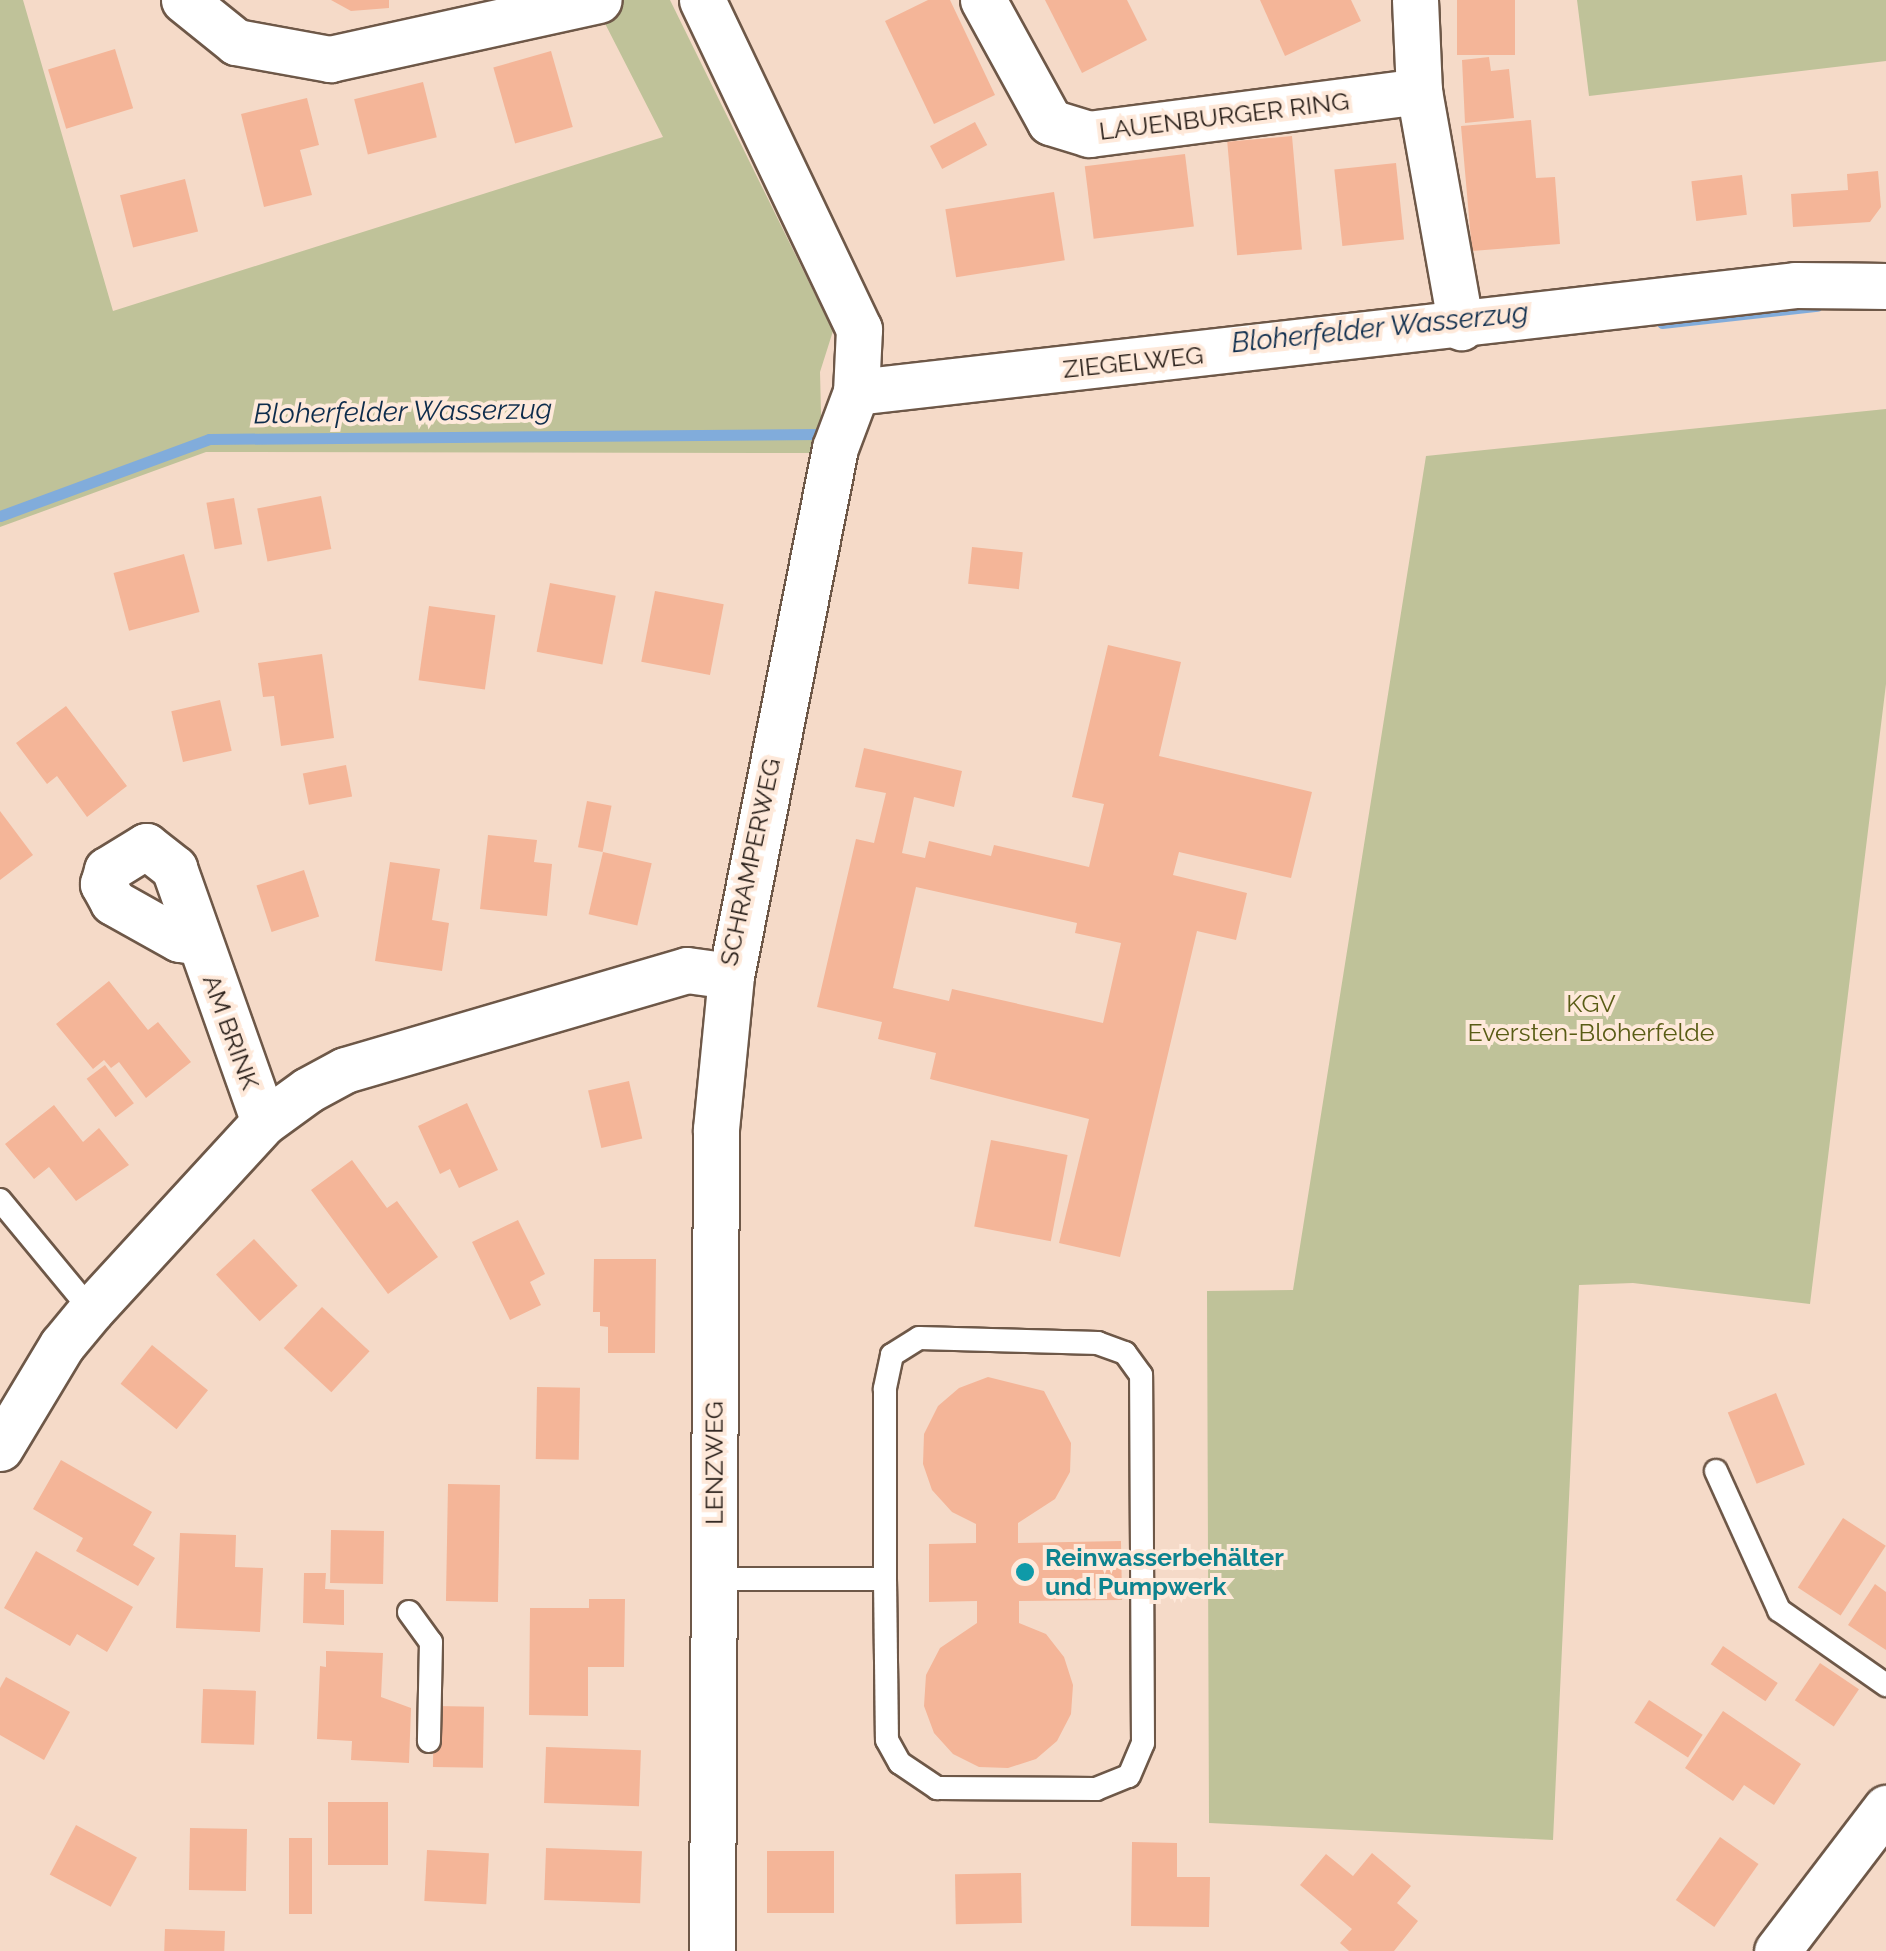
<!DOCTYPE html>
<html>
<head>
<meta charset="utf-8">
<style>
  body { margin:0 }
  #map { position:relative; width:1886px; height:1951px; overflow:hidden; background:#f5dac8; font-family:Raleway,sans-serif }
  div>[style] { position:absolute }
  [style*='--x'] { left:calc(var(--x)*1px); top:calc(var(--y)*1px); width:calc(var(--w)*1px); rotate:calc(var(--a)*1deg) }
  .green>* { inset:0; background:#bfc299 }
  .stream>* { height:11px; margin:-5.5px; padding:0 5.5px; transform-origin:5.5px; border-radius:5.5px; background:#81acdb }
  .building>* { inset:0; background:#f4b598; transform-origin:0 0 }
  .roads { filter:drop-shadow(2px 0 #6e5848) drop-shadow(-2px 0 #6e5848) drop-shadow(0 2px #6e5848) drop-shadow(0 -2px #6e5848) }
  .lane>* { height:22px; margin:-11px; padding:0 11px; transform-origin:11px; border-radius:11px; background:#fff }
  .street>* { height:45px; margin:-22.5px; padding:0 22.5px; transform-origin:22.5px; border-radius:22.5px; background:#fff }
  .dots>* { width:28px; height:28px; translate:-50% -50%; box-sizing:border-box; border:5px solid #fee9da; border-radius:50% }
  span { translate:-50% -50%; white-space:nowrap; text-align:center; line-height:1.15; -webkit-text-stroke:8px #fee9da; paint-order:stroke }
  .street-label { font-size:25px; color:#281e18 }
  .park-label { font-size:25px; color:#595c15 }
  .culture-label { font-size:25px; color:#0d838f; font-weight:700 }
  .left { translate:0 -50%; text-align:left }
  .water-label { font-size:28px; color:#0d2c4c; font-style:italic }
</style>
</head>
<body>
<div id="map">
  <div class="green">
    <div style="clip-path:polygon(0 0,23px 0,113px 311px,663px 137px,593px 0,670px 0,833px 331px,820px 372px,822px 453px,206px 452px,0 527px)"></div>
    <div style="clip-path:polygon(1577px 0,1886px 0,1886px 61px,1589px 96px)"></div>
    <div style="clip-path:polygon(1886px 409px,1886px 684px,1810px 1304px,1633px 1283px,1579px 1285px,1553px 1840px,1209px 1823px,1207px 1291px,1293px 1290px,1426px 456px)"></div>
  </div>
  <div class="stream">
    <div style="--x:1662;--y:323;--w:156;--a:-6.3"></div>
    <div style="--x:0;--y:516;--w:223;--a:-20.2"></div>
    <div style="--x:209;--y:439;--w:611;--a:-0.47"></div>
  </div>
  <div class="building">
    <div style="clip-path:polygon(331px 0,389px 0,389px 8px,351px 11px)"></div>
    <div style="clip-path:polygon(928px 0,950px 0,995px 95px,934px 124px,885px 21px)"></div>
    <div style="clip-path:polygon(1045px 0,1127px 0,1147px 40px,1082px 73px)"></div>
    <div style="clip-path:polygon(1260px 0,1351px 0,1361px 21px,1285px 56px)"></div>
    <div style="left:1457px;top:0;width:58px;height:55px"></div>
    <div style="left:115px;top:49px;width:62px;height:70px;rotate:73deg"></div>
    <div style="left:551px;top:51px;width:79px;height:60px;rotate:74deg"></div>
    <div style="clip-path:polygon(1489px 57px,1491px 71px,1509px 69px,1514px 118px,1465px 123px,1462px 60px)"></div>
    <div style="left:423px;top:82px;width:57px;height:71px;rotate:76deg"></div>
    <div style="clip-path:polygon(307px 98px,319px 145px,300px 150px,312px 195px,264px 207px,241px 114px)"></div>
    <div style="clip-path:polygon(1531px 120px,1536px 178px,1555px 177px,1560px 244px,1472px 251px,1461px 126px)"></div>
    <div style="left:975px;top:122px;width:26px;height:51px;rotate:62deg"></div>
    <div style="left:1292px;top:136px;width:114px;height:65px;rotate:85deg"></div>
    <div style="left:1185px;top:154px;width:73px;height:101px;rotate:83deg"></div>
    <div style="left:1396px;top:163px;width:77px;height:62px;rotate:84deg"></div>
    <div style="clip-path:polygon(1878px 171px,1881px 207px,1870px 222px,1793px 227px,1791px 194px,1848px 190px,1847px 174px)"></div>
    <div style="left:1742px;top:175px;width:40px;height:51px;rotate:83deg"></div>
    <div style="left:185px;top:179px;width:54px;height:67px;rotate:76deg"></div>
    <div style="left:1054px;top:192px;width:69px;height:110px;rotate:81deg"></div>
    <div style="left:321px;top:496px;width:54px;height:65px;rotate:79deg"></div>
    <div style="left:234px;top:498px;width:47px;height:28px;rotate:80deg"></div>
    <div style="left:972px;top:547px;width:51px;height:37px;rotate:6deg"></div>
    <div style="left:184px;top:554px;width:60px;height:73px;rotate:75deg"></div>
    <div style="left:550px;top:583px;width:67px;height:70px;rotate:11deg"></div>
    <div style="left:655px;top:591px;width:70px;height:72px;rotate:11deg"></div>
    <div style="left:429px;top:606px;width:67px;height:75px;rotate:8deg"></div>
    <div style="clip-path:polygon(evenodd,1108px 645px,1181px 662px,1159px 756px,1312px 792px,1291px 878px,1179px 852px,1173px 875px,1247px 893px,1236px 940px,1197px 931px,1120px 1257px,1059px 1243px,1089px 1119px,930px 1079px,936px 1053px,878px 1039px,882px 1022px,817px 1007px,856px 839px,874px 843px,886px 793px,855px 787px,864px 748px,962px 771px,954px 807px,914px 797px,902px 853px,925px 858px,929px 841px,991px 856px,994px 845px,1089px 867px,1104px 804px,1072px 797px,1108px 645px,916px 887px,1077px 923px,1075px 933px,1121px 943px,1103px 1023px,952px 989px,949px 1001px,893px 988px,916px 887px)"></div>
    <div style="clip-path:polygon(322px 654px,334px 738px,281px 746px,274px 696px,263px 697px,258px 663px)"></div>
    <div style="left:220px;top:700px;width:52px;height:50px;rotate:77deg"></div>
    <div style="clip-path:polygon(66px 706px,127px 786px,87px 817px,57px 776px,47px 784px,16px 743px)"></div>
    <div style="left:346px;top:765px;width:32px;height:44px;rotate:79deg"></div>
    <div style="left:587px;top:801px;width:25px;height:47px;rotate:11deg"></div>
    <div style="clip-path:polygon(0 811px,33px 855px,0 880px)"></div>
    <div style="clip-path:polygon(488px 835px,537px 840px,534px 862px,552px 864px,547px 916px,480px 909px)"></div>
    <div style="left:603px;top:852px;width:50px;height:64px;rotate:13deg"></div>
    <div style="clip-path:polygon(390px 862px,440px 869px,432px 920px,449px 923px,442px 971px,375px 961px)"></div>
    <div style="left:304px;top:870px;width:49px;height:50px;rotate:72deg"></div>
    <div style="clip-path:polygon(109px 981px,148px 1030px,158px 1022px,191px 1062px,146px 1098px,119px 1062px,111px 1068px,104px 1060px,93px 1069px,56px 1024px)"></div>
    <div style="left:105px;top:1065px;width:48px;height:23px;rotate:53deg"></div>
    <div style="left:629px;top:1081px;width:59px;height:42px;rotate:77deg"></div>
    <div style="clip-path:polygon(467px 1103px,498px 1170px,459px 1188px,450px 1169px,440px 1174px,418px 1126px)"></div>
    <div style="clip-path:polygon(54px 1105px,83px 1142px,99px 1128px,129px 1165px,76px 1201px,49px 1167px,34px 1179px,5px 1144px)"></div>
    <div style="left:991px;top:1140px;width:78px;height:88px;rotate:11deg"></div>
    <div style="clip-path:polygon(352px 1160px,387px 1208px,397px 1201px,438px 1257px,388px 1294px,311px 1190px)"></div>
    <div style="clip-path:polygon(518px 1220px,545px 1274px,530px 1282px,541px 1305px,510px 1320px,472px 1242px)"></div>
    <div style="left:254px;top:1239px;width:64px;height:52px;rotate:47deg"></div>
    <div style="clip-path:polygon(594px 1259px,656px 1259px,655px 1353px,608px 1353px,608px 1327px,600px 1326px,600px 1312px,593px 1312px)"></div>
    <div style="left:322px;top:1307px;width:65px;height:56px;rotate:43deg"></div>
    <div style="left:152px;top:1345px;width:72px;height:50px;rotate:39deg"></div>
    <div style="clip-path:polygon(988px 1377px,1044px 1391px,1071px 1443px,1070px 1472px,1055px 1499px,1018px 1523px,1018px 1543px,1121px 1541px,1122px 1600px,1019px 1601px,1019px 1623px,1046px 1634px,1064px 1657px,1073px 1685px,1071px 1714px,1057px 1741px,1036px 1759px,1008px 1768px,979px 1767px,953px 1754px,934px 1733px,924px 1706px,926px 1675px,940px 1648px,977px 1623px,977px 1601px,929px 1602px,929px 1544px,976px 1543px,976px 1524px,952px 1512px,932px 1490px,923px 1464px,924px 1434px,938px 1406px,959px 1388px)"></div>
    <div style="left:537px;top:1387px;width:43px;height:72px;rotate:1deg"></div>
    <div style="left:1776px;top:1393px;width:77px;height:52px;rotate:68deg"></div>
    <div style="clip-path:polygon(61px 1460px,152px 1512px,133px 1545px,155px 1558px,138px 1586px,76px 1551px,83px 1538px,33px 1509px)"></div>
    <div style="left:448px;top:1484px;width:52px;height:117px;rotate:1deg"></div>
    <div style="left:1843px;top:1518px;width:51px;height:83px;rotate:33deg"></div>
    <div style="left:331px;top:1530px;width:53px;height:53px;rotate:1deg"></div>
    <div style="clip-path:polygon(180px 1533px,236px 1535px,235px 1567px,263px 1568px,260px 1632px,176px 1628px)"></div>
    <div style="clip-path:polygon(36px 1551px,133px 1607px,107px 1652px,77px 1634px,70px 1646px,4px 1608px)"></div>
    <div style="clip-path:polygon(304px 1573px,326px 1573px,325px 1589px,344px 1590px,344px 1625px,303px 1623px)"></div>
    <div style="clip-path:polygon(1875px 1584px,1886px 1592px,1886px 1650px,1848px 1625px)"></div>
    <div style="clip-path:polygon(589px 1599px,625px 1599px,624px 1667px,588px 1667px,588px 1716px,529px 1715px,530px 1608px,589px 1608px)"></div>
    <div style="left:1723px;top:1646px;width:66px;height:22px;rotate:34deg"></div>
    <div style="clip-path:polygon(326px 1651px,383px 1653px,381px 1697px,411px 1708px,409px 1763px,351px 1760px,352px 1741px,317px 1739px,320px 1666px,326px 1667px)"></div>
    <div style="left:1820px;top:1663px;width:47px;height:45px;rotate:34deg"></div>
    <div style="clip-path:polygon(6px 1677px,70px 1712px,44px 1760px,0 1735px,0 1688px)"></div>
    <div style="left:203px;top:1689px;width:53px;height:54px;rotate:2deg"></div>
    <div style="left:1649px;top:1700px;width:64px;height:27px;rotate:33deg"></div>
    <div style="left:434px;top:1706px;width:50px;height:61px;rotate:1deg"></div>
    <div style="clip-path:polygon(1723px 1711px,1801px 1764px,1774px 1805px,1744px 1785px,1733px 1801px,1685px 1768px)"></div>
    <div style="left:546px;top:1747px;width:95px;height:56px;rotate:2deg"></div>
    <div style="left:328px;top:1802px;width:60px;height:63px"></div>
    <div style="left:76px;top:1825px;width:69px;height:56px;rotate:28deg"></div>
    <div style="left:190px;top:1828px;width:57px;height:62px;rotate:1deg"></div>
    <div style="left:1720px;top:1837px;width:47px;height:77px;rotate:35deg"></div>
    <div style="left:289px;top:1838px;width:23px;height:76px"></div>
    <div style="clip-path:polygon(1132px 1842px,1177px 1843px,1177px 1877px,1210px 1877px,1209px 1927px,1131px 1926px)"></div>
    <div style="left:546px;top:1848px;width:96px;height:52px;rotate:2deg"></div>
    <div style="left:427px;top:1850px;width:62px;height:51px;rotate:3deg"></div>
    <div style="left:767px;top:1851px;width:67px;height:62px"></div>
    <div style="clip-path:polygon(1372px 1853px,1411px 1886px,1397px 1903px,1418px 1921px,1394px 1951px,1349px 1951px,1340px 1943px,1352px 1929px,1300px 1885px,1326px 1854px,1353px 1876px)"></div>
    <div style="left:1021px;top:1873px;width:50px;height:66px;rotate:89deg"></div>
    <div style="left:165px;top:1929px;width:60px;height:22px;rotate:2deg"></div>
  </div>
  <div class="roads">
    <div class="lane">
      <div style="--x:0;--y:1200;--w:143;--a:50.4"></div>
      <div style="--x:1716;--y:1471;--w:153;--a:65.6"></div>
      <div style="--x:1779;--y:1610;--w:131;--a:35"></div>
      <div style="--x:714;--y:1579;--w:171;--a:0"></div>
      <div style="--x:885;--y:1579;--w:161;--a:89.3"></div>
      <div style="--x:887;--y:1740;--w:26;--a:61"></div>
      <div style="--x:900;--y:1763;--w:45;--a:34"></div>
      <div style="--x:937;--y:1788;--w:159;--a:0.4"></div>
      <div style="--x:1096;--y:1789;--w:35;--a:-22"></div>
      <div style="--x:1129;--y:1776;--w:36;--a:-67"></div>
      <div style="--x:1143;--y:1743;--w:368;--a:-90.3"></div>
      <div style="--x:1141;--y:1375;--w:27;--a:-126"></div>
      <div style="--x:1125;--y:1353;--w:29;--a:-160"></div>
      <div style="--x:1098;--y:1343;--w:179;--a:-178.4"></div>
      <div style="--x:919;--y:1338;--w:32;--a:148"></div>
      <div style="--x:892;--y:1355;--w:35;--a:102"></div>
      <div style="--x:885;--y:1389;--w:190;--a:90"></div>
      <div style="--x:409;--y:1612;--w:37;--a:54"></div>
      <div style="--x:431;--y:1642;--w:99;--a:91.2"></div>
    </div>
    <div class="street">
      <div style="--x:184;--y:0;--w:67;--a:38.9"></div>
      <div style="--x:236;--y:42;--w:96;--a:10.3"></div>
      <div style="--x:330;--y:59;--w:275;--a:-12.4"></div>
      <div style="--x:702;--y:0;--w:365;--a:64.5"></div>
      <div style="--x:859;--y:329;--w:63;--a:92.7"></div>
      <div style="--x:856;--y:392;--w:60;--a:110.6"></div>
      <div style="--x:835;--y:448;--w:538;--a:101.14"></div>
      <div style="--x:731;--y:976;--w:154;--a:95.6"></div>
      <div style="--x:716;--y:1129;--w:822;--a:90.28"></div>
      <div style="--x:983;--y:0;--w:139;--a:61.2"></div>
      <div style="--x:1050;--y:122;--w:41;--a:17.1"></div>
      <div style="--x:1089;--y:134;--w:333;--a:-7.4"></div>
      <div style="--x:1415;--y:0;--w:91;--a:87.5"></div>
      <div style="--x:1419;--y:91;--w:240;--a:79.9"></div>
      <div style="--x:856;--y:392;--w:945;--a:-6.5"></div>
      <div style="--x:1795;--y:285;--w:91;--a:0.6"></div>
      <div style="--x:199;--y:942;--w:20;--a:-171"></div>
      <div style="--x:179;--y:939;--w:76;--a:-150.7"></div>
      <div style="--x:113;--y:902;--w:21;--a:-119"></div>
      <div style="--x:103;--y:884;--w:15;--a:-74"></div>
      <div style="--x:107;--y:870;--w:46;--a:-31.6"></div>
      <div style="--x:146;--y:846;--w:36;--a:38"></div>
      <div style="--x:174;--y:868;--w:269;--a:70.5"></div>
      <div style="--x:0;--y:1448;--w:120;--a:-59"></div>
      <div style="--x:62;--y:1345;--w:45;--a:-50.4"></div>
      <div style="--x:91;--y:1310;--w:255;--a:-47.4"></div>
      <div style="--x:264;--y:1122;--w:54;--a:-36"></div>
      <div style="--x:308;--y:1090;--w:42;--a:-28.4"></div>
      <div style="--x:345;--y:1070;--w:356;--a:-16.3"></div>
      <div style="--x:687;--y:970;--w:44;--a:7.8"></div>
      <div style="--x:1777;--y:1951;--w:180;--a:-52.7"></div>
    </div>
  </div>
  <div class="dots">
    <div style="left:1025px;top:1572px;background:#0f9aa8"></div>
  </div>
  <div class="street-label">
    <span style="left:1224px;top:116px;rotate:-7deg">LAUENBURGER RING</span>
    <span style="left:1133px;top:362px;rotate:-6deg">ZIEGELWEG</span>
    <span style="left:750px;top:862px;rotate:-78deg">SCHRAMPERWEG</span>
    <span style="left:231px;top:1032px;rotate:70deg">AM BRINK</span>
    <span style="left:714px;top:1463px;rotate:-90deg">LENZWEG</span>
  </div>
  <div class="park-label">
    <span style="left:1591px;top:1018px">KGV<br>Eversten-Bloherfelde</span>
  </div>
  <div class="culture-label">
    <span class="left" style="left:1045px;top:1572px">Reinwasserbehälter<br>und Pumpwerk</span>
  </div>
  <div class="water-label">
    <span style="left:1380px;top:328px;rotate:-6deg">Bloherfelder Wasserzug</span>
    <span style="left:403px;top:412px;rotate:-1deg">Bloherfelder Wasserzug</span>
  </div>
</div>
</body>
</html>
